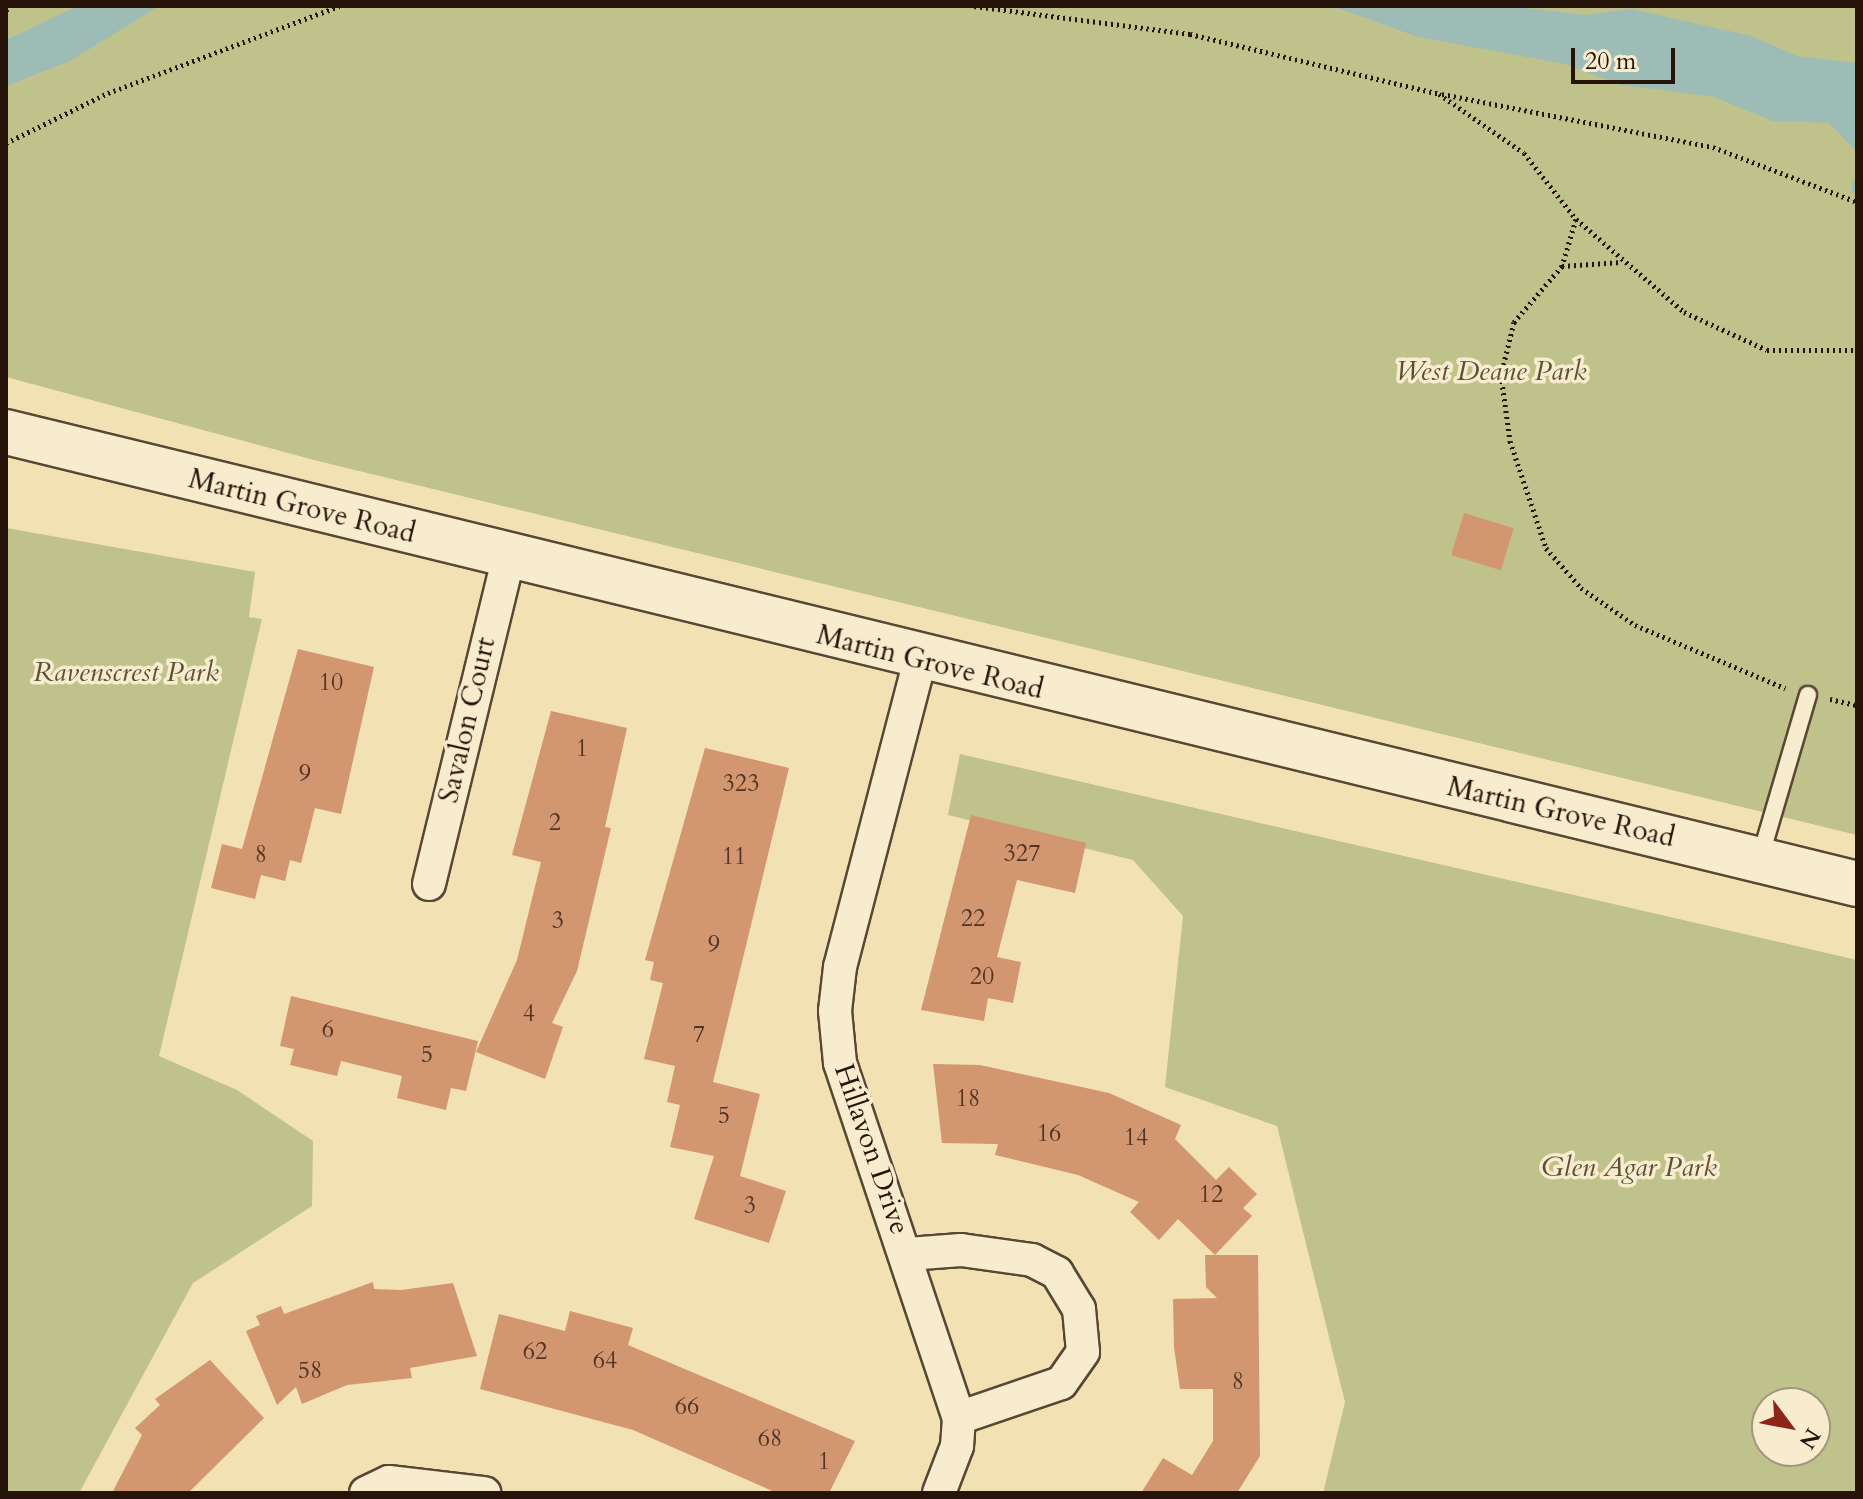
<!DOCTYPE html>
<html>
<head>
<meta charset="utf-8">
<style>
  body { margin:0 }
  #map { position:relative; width:1863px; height:1499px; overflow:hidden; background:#f2e1b3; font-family:Cardo,serif }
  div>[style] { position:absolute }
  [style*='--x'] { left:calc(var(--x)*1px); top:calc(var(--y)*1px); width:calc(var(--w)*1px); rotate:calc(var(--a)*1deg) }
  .green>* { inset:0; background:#bfc28a }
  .water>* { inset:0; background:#9dbcb5 }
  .stream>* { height:10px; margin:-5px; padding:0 5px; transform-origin:5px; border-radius:5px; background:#9dbcb5 }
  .building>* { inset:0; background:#d29671; transform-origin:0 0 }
  .path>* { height:5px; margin-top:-2.5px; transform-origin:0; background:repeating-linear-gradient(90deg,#26130a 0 2px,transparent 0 6px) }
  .roads { filter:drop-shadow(2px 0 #594634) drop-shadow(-2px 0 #594634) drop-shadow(0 2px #594634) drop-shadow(0 -2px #594634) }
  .service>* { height:16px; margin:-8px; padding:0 8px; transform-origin:8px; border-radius:8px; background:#f7ecce }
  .minor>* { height:32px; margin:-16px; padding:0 16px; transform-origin:16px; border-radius:16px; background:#f7ecce }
  .secondary>* { height:44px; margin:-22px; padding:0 22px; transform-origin:22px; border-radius:22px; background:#f7ecce }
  span { translate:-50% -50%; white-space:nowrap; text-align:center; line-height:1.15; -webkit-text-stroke:7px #f7ecce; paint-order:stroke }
  .number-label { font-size:24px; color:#513424 }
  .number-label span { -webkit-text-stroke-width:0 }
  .park-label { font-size:28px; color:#5c5037; font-style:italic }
  .street-label { font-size:28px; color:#26130a }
  .frame { position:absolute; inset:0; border:8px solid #26130a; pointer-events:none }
  .north { position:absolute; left:1751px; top:1387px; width:80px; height:80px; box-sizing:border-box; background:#f7ecce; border:2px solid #a39580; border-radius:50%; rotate:122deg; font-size:22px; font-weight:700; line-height:32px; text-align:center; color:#26130a }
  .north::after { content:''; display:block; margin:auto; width:28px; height:36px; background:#8f2418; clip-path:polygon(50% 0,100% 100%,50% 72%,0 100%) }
  .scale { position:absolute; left:1571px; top:48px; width:104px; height:36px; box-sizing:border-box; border:4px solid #26130a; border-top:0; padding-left:10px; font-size:24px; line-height:28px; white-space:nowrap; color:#26130a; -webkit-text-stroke:6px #f7ecce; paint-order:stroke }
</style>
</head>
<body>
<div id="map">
  <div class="green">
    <div style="clip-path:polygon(6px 6px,1857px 6px,1857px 835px,314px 460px,6px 377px)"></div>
    <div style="clip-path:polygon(6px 528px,255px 572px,249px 617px,262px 619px,159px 1056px,237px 1090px,313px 1141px,312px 1206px,193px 1283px,79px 1493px,6px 1493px)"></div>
    <div style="clip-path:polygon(evenodd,960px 754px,1857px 960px,1857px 1493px,1323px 1493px,1345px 1402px,1277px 1126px,1165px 1087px,1183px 916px,1133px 860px,948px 815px,960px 754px,1767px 1403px,1815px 1403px,1815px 1451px,1767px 1451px,1767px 1403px)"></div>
  </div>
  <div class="water">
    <div style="clip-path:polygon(78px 6px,159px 6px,70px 61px,6px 86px,6px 40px)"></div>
    <div style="clip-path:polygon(1332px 6px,1508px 6px,1585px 15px,1631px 9px,1751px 36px,1797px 56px,1857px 63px,1857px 152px,1829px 123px,1773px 121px,1714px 97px,1621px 85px,1565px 64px,1418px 37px)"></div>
  </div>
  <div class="stream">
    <div style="--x:1857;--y:189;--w:4;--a:-90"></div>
  </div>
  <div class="building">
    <div style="left:1464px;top:513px;width:52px;height:44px;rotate:17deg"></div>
    <div style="clip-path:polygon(298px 649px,374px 667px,341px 814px,315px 808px,301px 863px,290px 860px,285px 881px,261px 875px,255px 899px,211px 888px,222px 844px,242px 849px)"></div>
    <div style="clip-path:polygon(551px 711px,627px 728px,605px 827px,611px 828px,577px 971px,552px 1023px,563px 1027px,545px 1079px,476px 1052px,517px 960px,541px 862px,512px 855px)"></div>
    <div style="clip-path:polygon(705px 748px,789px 768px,713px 1082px,760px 1094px,740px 1176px,786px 1191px,769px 1243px,694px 1219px,714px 1156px,670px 1147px,680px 1105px,667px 1102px,675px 1066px,644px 1059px,663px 983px,650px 980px,654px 962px,645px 960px)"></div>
    <div style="clip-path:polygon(971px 815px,1086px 843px,1075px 893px,1017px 880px,997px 957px,1021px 962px,1013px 1003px,988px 998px,984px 1021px,921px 1010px)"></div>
    <div style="clip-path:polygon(291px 996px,478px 1041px,466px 1091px,451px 1088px,446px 1110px,397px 1098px,402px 1076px,341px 1061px,337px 1076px,290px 1065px,294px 1049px,280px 1046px)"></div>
    <div style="clip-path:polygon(933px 1064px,980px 1065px,1109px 1093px,1181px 1125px,1175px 1139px,1216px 1180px,1229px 1167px,1257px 1194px,1243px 1208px,1252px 1216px,1215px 1255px,1178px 1219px,1159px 1240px,1130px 1212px,1139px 1202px,1078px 1175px,995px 1155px,998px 1144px,942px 1143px)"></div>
    <div style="clip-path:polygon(1205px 1255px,1258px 1255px,1260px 1456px,1237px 1493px,1141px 1493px,1163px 1458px,1192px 1475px,1213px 1441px,1213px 1389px,1180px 1389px,1174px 1347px,1173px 1299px,1217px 1298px,1206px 1287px)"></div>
    <div style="clip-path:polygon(373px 1282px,374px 1289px,401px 1290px,453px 1283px,477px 1356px,410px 1368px,412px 1378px,347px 1385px,302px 1404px,296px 1387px,277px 1405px,246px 1331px,260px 1325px,256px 1316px,281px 1306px,284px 1314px)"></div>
    <div style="clip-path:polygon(570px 1311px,633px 1328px,628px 1345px,855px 1441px,829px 1493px,777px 1493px,633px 1430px,480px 1389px,499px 1314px,565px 1331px)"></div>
    <div style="clip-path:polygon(210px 1360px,264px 1418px,188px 1493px,112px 1493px,142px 1435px,135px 1428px,160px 1405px,155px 1399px)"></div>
  </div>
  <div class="path">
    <div style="--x:974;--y:6;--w:218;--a:7.4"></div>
    <div style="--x:1190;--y:34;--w:256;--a:13.5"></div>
    <div style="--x:1439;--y:94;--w:103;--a:34.8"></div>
    <div style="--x:1524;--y:153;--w:84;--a:51.8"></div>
    <div style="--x:1576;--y:219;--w:143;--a:40.7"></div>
    <div style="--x:1684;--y:312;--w:91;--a:24.6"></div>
    <div style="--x:1767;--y:350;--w:90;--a:0"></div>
    <div style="--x:6;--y:10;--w:6;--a:-39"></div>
    <div style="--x:1442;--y:94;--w:276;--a:11.1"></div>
    <div style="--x:1713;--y:147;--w:154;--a:20.9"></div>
    <div style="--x:6;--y:143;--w:114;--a:-26.1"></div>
    <div style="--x:108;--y:93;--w:247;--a:-20.6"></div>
    <div style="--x:1576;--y:219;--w:49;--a:106.6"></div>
    <div style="--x:1562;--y:266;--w:60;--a:-3.8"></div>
    <div style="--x:1562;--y:266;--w:74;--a:130.6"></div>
    <div style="--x:1514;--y:322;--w:55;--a:103.8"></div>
    <div style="--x:1501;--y:375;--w:67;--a:82.2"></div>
    <div style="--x:1510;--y:441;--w:113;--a:71.4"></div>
    <div style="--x:1546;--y:548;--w:53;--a:48.8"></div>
    <div style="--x:1581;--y:588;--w:65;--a:34.4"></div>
    <div style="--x:1635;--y:625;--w:163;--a:22.8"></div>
    <div style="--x:1830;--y:699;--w:28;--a:13"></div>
  </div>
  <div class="roads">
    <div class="service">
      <div style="--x:1760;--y:858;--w:170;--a:-73.6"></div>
    </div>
    <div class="minor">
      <div style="--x:920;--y:660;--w:317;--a:104.6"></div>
      <div style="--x:840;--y:967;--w:44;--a:96.5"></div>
      <div style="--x:835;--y:1011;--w:52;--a:84.5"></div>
      <div style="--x:840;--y:1063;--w:374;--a:71.5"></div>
      <div style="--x:959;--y:1418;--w:28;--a:94"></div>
      <div style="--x:957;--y:1446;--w:50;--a:111"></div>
      <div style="--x:429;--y:884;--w:337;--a:-76.3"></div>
      <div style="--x:908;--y:1254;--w:53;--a:-4.3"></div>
      <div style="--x:961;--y:1250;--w:72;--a:8"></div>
      <div style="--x:1032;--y:1260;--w:28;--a:27"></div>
      <div style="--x:1057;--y:1273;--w:42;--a:58.6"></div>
      <div style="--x:1079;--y:1309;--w:43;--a:84.7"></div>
      <div style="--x:1083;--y:1352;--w:38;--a:125"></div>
      <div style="--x:1061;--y:1383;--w:108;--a:161.1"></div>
      <div style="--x:366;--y:1493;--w:25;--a:-26"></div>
      <div style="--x:389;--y:1482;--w:96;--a:6.6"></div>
    </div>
    <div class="secondary">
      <div style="--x:6;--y:432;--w:1905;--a:13.72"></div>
    </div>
  </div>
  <div class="number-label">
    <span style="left:331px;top:683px">10</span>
    <span style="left:582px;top:749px">1</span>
    <span style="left:305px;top:774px">9</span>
    <span style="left:741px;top:784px">323</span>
    <span style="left:555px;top:823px">2</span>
    <span style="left:1022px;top:854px">327</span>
    <span style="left:261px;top:855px">8</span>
    <span style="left:734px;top:857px">11</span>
    <span style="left:973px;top:919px">22</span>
    <span style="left:558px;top:921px">3</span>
    <span style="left:714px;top:945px">9</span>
    <span style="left:982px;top:977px">20</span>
    <span style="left:529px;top:1014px">4</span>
    <span style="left:328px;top:1030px">6</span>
    <span style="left:699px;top:1035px">7</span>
    <span style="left:427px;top:1055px">5</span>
    <span style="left:968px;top:1099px">18</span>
    <span style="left:724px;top:1116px">5</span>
    <span style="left:1049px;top:1134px">16</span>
    <span style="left:1136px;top:1138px">14</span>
    <span style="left:1211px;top:1195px">12</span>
    <span style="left:750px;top:1206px">3</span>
    <span style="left:535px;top:1352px">62</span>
    <span style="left:605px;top:1361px">64</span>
    <span style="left:310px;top:1371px">58</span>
    <span style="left:1238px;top:1382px">8</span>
    <span style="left:687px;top:1407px">66</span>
    <span style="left:770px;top:1439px">68</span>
    <span style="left:824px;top:1462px">1</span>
  </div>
  <div class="park-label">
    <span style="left:1491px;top:371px">West Deane Park</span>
    <span style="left:126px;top:672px">Ravenscrest Park</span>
    <span style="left:1629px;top:1167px">Glen Agar Park</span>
  </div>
  <div class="street-label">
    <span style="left:302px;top:506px;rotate:14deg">Martin Grove Road</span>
    <span style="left:930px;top:662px;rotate:14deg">Martin Grove Road</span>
    <span style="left:467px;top:720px;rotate:-77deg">Savalon Court</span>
    <span style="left:1561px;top:812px;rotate:13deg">Martin Grove Road</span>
    <span style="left:872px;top:1149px;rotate:71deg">Hillavon Drive</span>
  </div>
  <div class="frame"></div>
  <div class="north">N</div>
  <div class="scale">20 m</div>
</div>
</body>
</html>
